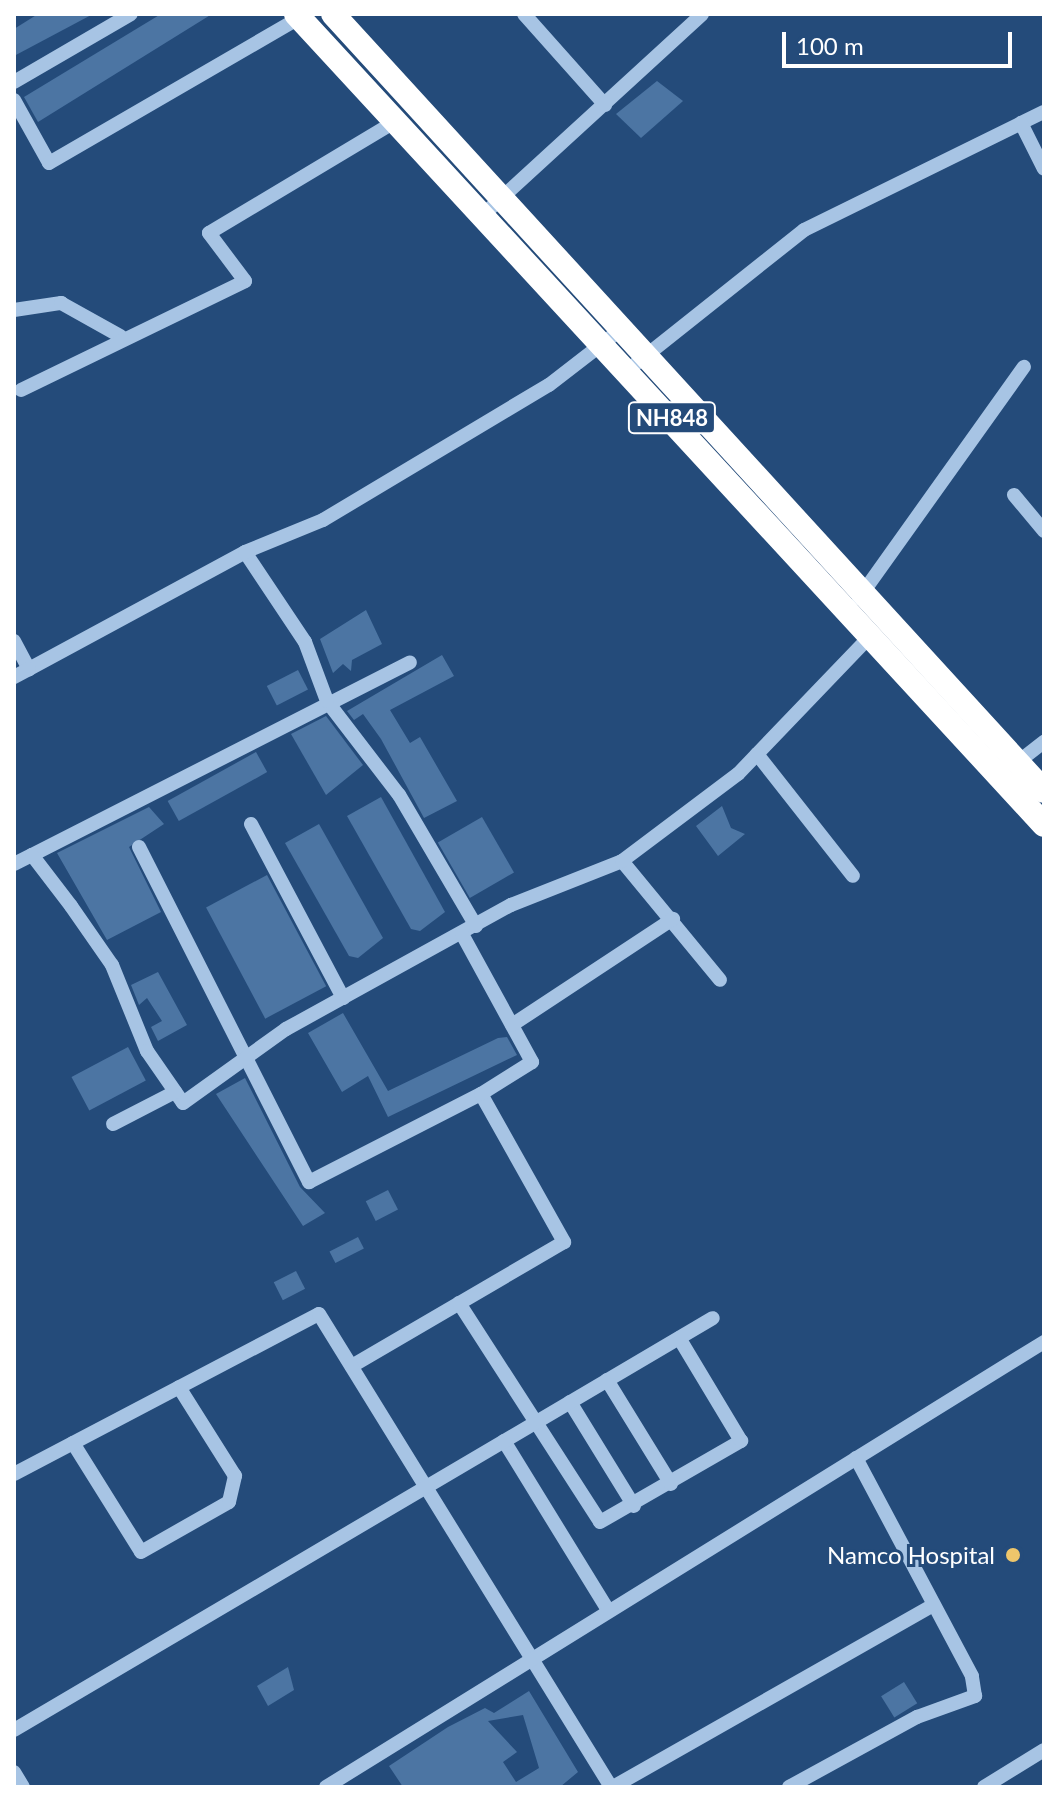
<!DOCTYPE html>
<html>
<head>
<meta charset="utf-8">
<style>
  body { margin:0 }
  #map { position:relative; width:1058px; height:1801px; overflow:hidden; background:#244b7a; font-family:Lato,sans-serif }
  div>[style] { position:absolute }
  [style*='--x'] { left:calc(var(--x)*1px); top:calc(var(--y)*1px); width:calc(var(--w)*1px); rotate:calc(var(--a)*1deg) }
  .building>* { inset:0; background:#4c75a3; transform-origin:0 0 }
  .minor>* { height:14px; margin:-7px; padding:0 7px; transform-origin:7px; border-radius:7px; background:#a7c4e4 }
  .highway>* { height:24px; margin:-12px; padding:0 12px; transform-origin:12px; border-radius:12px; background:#fff }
  .dots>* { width:22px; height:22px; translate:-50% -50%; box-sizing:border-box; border:4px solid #244b7a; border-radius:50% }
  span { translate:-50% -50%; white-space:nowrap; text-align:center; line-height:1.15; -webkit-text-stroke:6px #244b7a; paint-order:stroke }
  .shield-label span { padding:2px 6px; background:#244b7a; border:2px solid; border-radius:6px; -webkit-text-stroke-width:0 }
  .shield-label { font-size:22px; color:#fff; font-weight:700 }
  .poi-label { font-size:24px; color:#fff }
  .right { translate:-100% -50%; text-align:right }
  .frame { position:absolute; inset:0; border:16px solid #fff; pointer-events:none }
  .scale { position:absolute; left:782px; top:32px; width:230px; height:36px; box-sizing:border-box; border:4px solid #fff; border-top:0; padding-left:10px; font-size:24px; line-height:28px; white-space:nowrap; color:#fff; -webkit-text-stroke:6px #244b7a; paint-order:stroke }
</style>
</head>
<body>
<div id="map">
  <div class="building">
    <div style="clip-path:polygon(38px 14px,93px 14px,14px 56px,14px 29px)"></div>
    <div style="clip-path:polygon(161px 14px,212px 14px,38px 122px,24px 97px)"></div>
    <div style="clip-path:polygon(657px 81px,683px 101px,641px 138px,616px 114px)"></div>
    <div style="clip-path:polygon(366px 610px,382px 644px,352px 660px,351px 671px,343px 664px,333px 673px,320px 639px)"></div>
    <div style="clip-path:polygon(442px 655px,454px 676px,390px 710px,410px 743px,420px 737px,457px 801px,424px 818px,381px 739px,363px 714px,354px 720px,347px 711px)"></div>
    <div style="left:298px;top:670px;width:22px;height:35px;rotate:63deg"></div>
    <div style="clip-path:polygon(326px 716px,363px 765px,326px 795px,291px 734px)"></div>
    <div style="left:256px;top:752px;width:23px;height:101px;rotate:61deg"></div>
    <div style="clip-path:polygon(381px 797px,445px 912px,420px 931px,411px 929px,347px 816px)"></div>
    <div style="clip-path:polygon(722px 806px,731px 828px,745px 834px,718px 856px,696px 826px)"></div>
    <div style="clip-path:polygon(149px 807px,164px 824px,129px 847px,161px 912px,107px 940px,57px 853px)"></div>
    <div style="left:482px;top:817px;width:64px;height:51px;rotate:60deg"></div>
    <div style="clip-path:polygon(319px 824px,383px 938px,358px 958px,349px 956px,285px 843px)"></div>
    <div style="left:267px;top:875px;width:126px;height:69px;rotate:62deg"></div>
    <div style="clip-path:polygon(158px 972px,187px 1025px,158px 1041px,151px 1027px,162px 1021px,147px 998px,139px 1005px,131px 985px)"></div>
    <div style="clip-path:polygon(343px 1013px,388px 1091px,498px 1038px,507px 1037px,517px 1055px,388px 1117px,368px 1076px,342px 1092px,308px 1033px)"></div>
    <div style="left:128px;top:1047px;width:38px;height:64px;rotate:62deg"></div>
    <div style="clip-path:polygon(245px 1078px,300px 1187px,325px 1213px,303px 1226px,216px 1094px)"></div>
    <div style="left:388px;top:1190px;width:22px;height:25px;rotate:63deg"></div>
    <div style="left:358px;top:1237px;width:13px;height:32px;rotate:63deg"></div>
    <div style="left:296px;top:1271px;width:20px;height:25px;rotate:63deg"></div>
    <div style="clip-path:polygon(288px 1667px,294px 1690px,268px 1706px,257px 1686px)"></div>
    <div style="left:904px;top:1682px;width:25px;height:27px;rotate:58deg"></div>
    <div style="clip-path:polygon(evenodd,529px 1691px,578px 1772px,560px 1787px,403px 1787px,389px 1766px,448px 1727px,485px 1708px,494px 1713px,529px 1691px,523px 1715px,539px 1768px,516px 1782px,503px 1762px,517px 1752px,488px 1721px,523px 1715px)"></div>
  </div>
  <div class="minor">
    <div style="--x:524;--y:14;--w:122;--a:48.3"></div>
    <div style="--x:14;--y:82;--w:135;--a:-30.2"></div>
    <div style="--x:14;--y:100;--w:72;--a:60.9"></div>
    <div style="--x:49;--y:163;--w:289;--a:-30.1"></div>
    <div style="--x:1021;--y:123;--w:25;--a:-26"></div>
    <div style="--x:483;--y:215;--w:297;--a:-42.5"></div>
    <div style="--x:14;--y:310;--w:48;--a:-8.5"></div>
    <div style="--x:61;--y:303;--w:68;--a:29.2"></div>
    <div style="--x:628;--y:370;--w:225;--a:-38.5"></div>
    <div style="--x:804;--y:230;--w:242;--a:-26.2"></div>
    <div style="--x:1021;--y:123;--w:51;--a:63.4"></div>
    <div style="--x:21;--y:390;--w:249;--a:-25.9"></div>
    <div style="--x:245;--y:281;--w:60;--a:-126.9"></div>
    <div style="--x:209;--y:233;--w:218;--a:-30.9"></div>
    <div style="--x:1014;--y:495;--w:47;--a:50.2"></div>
    <div style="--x:859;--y:598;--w:284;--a:-54.5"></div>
    <div style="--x:14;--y:641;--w:32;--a:62"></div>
    <div style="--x:29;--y:669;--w:246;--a:-28.4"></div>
    <div style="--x:14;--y:677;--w:17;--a:-28"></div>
    <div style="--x:757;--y:754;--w:155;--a:51.8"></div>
    <div style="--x:1018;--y:762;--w:33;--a:-38"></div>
    <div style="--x:251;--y:824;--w:197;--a:62.1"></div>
    <div style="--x:139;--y:847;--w:376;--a:63.1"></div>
    <div style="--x:309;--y:1182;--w:193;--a:-27.1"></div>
    <div style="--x:481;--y:1094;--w:170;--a:60.7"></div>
    <div style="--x:564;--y:1242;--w:246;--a:149.7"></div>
    <div style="--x:32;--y:855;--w:424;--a:-27"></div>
    <div style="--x:622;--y:861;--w:154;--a:50.5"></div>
    <div style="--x:14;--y:864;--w:20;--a:-27"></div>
    <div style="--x:32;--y:855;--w:64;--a:52.6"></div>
    <div style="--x:71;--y:906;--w:72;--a:55.2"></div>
    <div style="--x:112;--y:965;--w:93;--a:67.9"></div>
    <div style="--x:147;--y:1051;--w:63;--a:55.3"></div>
    <div style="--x:183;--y:1103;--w:127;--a:-35.7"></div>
    <div style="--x:286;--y:1029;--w:257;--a:-28.9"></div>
    <div style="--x:511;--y:905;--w:119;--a:-21.6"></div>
    <div style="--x:622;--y:861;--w:145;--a:-36.9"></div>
    <div style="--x:738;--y:774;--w:195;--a:-46.2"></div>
    <div style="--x:476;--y:926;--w:152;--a:-120.4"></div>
    <div style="--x:399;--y:795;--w:118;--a:-127.5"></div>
    <div style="--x:327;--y:701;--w:63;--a:-110.4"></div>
    <div style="--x:305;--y:642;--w:108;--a:-123.7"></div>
    <div style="--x:245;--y:552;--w:84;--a:-22.3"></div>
    <div style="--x:323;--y:520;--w:263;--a:-30.9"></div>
    <div style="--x:549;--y:385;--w:95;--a:-37.7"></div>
    <div style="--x:462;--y:934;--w:146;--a:61.3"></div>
    <div style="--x:532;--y:1062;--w:60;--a:147.9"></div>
    <div style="--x:512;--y:1025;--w:193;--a:-33.4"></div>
    <div style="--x:113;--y:1124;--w:70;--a:-27.3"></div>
    <div style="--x:459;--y:1303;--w:260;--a:57.2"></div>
    <div style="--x:600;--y:1522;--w:163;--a:-29.9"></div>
    <div style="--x:741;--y:1441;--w:120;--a:-121"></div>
    <div style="--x:607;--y:1380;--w:122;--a:58.4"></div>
    <div style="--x:570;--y:1402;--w:122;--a:58.4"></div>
    <div style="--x:504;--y:1441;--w:198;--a:58.4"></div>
    <div style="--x:73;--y:1443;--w:128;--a:58"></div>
    <div style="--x:141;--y:1552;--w:101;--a:-29.6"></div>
    <div style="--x:229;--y:1502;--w:27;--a:-77"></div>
    <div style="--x:235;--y:1476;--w:105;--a:-122.2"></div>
    <div style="--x:14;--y:1474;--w:344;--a:-27.7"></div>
    <div style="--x:319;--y:1314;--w:556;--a:58.31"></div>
    <div style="--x:14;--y:1730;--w:811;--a:-30.52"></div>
    <div style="--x:14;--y:1772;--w:17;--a:59"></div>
    <div style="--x:326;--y:1787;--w:845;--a:-31.79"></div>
    <div style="--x:613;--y:1787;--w:366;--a:-29.6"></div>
    <div style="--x:789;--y:1787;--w:146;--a:-28.7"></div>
    <div style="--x:917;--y:1717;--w:62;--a:-19.9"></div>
    <div style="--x:975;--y:1696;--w:20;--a:-99"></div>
    <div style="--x:972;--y:1676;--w:247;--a:-118"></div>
    <div style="--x:984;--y:1787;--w:70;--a:-31.7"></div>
  </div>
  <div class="highway">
    <div style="--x:296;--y:14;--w:1103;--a:47.31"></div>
    <div style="--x:333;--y:14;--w:1053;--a:47.54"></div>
  </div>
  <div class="dots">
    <div style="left:1013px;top:1555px;background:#eec66b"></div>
  </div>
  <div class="shield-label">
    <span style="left:672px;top:418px">NH848</span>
  </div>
  <div class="poi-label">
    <span class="right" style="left:995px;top:1555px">Namco Hospital</span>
  </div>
  <div class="frame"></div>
  <div class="scale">100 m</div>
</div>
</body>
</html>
